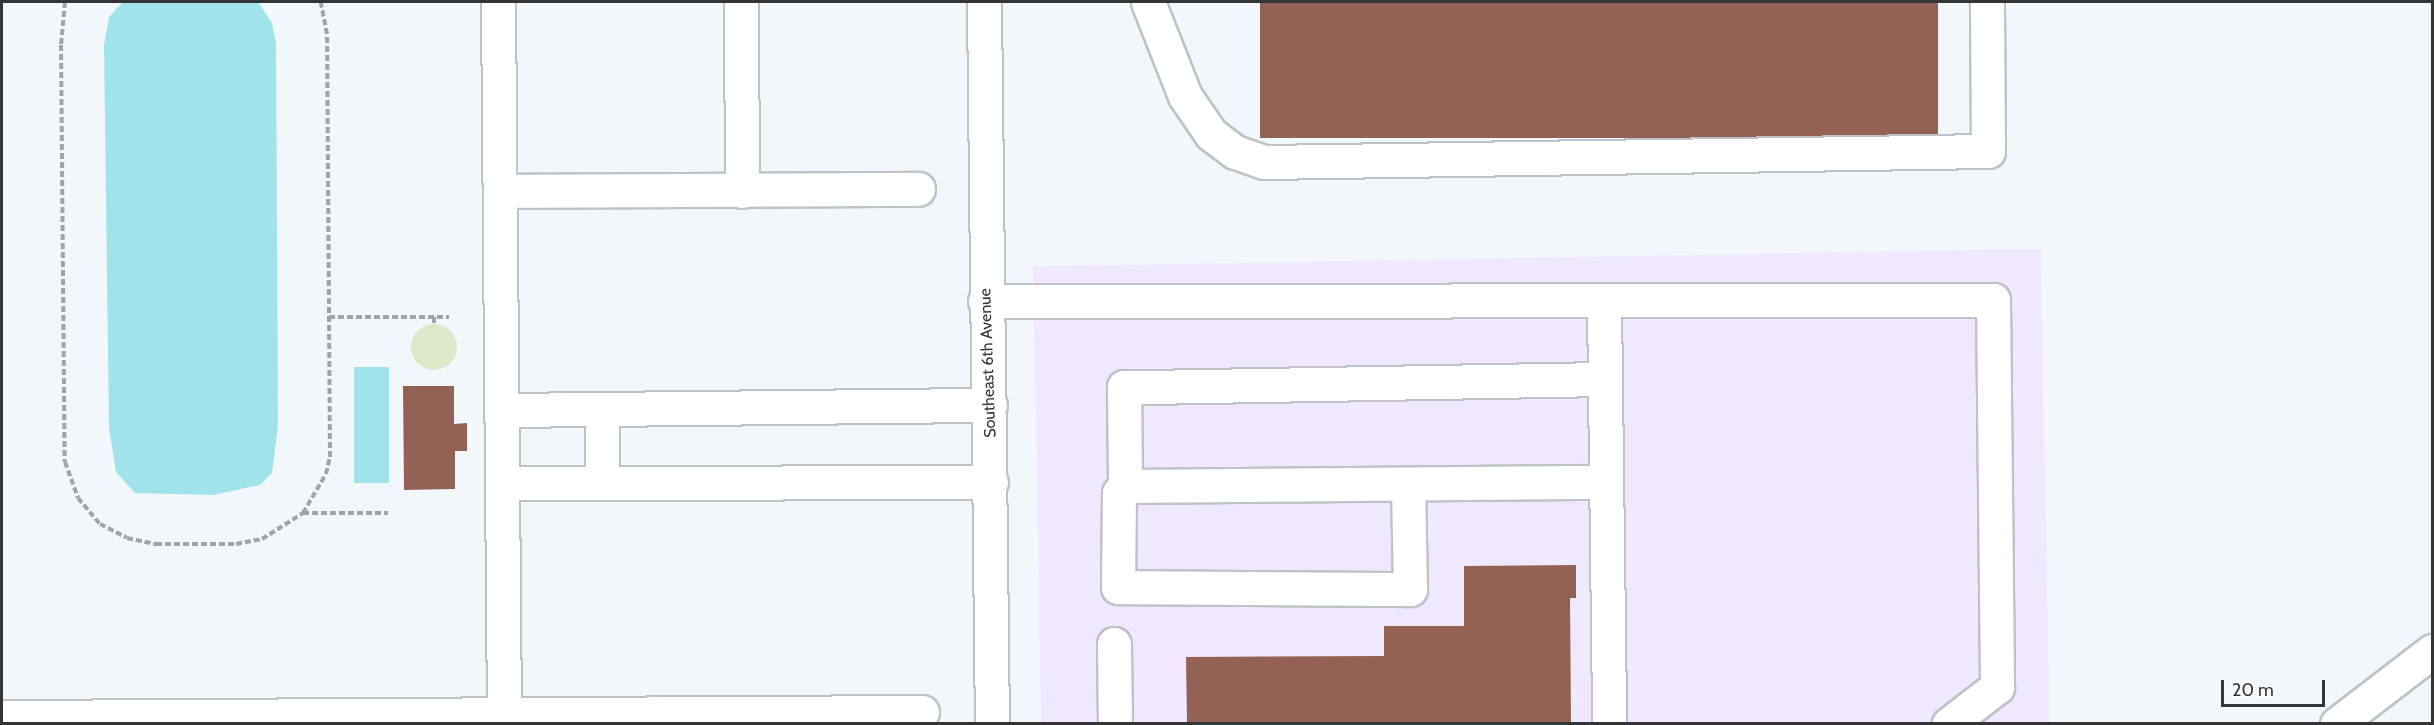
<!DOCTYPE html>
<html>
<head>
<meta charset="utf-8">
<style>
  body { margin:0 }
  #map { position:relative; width:2434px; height:725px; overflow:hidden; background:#f2f7fc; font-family:Cabin,sans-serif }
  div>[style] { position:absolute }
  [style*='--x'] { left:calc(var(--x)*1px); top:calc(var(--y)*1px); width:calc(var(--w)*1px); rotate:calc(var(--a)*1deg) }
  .commercial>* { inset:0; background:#efe8fe; transform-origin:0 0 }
  .green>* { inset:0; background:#dee8c9 }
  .round { border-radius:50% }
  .water>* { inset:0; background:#a0e3eb; transform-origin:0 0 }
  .building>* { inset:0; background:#936254; transform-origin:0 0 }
  .path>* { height:4px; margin-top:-2px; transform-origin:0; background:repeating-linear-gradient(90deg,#a0a4a7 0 6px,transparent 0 9px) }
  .roads { filter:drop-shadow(2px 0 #bec3c7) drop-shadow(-2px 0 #bec3c7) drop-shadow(0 2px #bec3c7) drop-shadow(0 -2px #bec3c7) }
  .minor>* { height:33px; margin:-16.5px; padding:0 16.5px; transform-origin:16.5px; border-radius:16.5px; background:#fff }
  .highway>* { height:33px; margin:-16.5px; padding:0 16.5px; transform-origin:16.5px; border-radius:16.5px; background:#fff }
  span { translate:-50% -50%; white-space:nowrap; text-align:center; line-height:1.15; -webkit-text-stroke:6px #fff; paint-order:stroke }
  .street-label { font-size:16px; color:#333537 }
  .frame { position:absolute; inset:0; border:3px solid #333537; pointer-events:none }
  .scale { position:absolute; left:2221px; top:680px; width:104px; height:27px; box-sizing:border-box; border:3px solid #333537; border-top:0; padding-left:8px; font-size:18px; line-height:21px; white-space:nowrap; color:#333537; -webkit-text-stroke:4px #fff; paint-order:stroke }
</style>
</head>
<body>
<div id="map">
  <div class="commercial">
    <div style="left:2041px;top:249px;width:474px;height:1008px;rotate:89deg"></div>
  </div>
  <div class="green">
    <div class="round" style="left:411px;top:324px;width:46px;height:46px"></div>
  </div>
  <div class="water">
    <div style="clip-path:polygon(123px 2px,258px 2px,272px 23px,276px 43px,278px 425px,272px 473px,260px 485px,213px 495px,135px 493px,116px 472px,109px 428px,104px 45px,109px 17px)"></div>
    <div style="left:354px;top:367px;width:35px;height:116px"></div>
  </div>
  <div class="building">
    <div style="left:1260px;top:2px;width:678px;height:136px"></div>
    <div style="clip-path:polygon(403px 386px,454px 386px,454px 424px,467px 423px,467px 451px,455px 451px,455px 489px,404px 490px)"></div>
    <div style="clip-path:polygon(1576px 565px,1576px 598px,1570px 598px,1571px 724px,1187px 724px,1186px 657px,1384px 656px,1384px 626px,1464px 626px,1464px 566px)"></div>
  </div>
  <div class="path">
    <div style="--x:65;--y:2;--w:43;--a:95.3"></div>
    <div style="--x:61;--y:45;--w:417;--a:89.5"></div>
    <div style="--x:65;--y:462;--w:38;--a:70"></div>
    <div style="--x:78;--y:498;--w:34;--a:50"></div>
    <div style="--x:100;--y:524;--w:30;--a:27"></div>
    <div style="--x:127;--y:538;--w:30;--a:12"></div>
    <div style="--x:156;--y:544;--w:80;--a:0"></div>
    <div style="--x:236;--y:544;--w:26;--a:-11"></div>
    <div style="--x:262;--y:539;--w:49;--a:-32.4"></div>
    <div style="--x:303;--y:513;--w:45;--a:-59.5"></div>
    <div style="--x:326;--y:474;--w:17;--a:-77"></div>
    <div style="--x:330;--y:457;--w:423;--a:-90.4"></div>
    <div style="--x:327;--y:34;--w:33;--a:-101"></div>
    <div style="--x:329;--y:317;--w:120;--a:0"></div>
    <div style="--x:434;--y:317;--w:9;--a:90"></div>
    <div style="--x:303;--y:513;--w:85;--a:0"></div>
  </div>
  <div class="roads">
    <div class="minor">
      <div style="--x:498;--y:2;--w:713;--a:89.52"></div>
      <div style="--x:741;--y:2;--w:189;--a:89.7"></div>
      <div style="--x:984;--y:2;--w:722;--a:89.37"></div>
      <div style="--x:1148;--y:2;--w:101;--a:68.5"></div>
      <div style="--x:1185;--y:96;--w:46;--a:55.6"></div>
      <div style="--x:1211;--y:134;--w:30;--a:37"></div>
      <div style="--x:1235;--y:152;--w:31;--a:19"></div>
      <div style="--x:1264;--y:162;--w:724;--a:-0.87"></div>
      <div style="--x:1988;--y:151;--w:149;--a:-90.4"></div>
      <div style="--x:500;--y:191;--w:418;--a:-0.3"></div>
      <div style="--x:985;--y:301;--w:1008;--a:-0.06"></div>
      <div style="--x:1993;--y:300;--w:387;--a:89.4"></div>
      <div style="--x:1997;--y:687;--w:61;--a:142.4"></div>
      <div style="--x:1604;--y:302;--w:422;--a:89.3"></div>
      <div style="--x:1605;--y:379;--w:481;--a:179"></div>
      <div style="--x:1124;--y:387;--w:99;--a:89.4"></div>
      <div style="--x:1125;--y:486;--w:481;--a:-0.5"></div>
      <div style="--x:502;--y:410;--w:488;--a:-0.6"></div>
      <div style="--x:602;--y:410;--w:72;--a:90"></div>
      <div style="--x:503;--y:483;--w:488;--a:-0.1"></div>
      <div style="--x:1125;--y:486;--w:9;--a:131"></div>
      <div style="--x:1119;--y:493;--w:94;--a:90.6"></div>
      <div style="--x:1118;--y:587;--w:292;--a:0.4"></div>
      <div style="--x:1410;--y:589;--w:105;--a:-91.1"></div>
      <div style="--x:1114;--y:644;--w:80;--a:89.3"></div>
      <div style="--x:2;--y:717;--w:920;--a:-0.31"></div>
    </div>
    <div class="highway">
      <div style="--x:2337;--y:724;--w:120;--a:-37.5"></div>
    </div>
  </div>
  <div class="street-label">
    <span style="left:988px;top:363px;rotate:-92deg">Southeast 6th Avenue</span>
  </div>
  <div class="frame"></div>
  <div class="scale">20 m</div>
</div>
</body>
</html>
